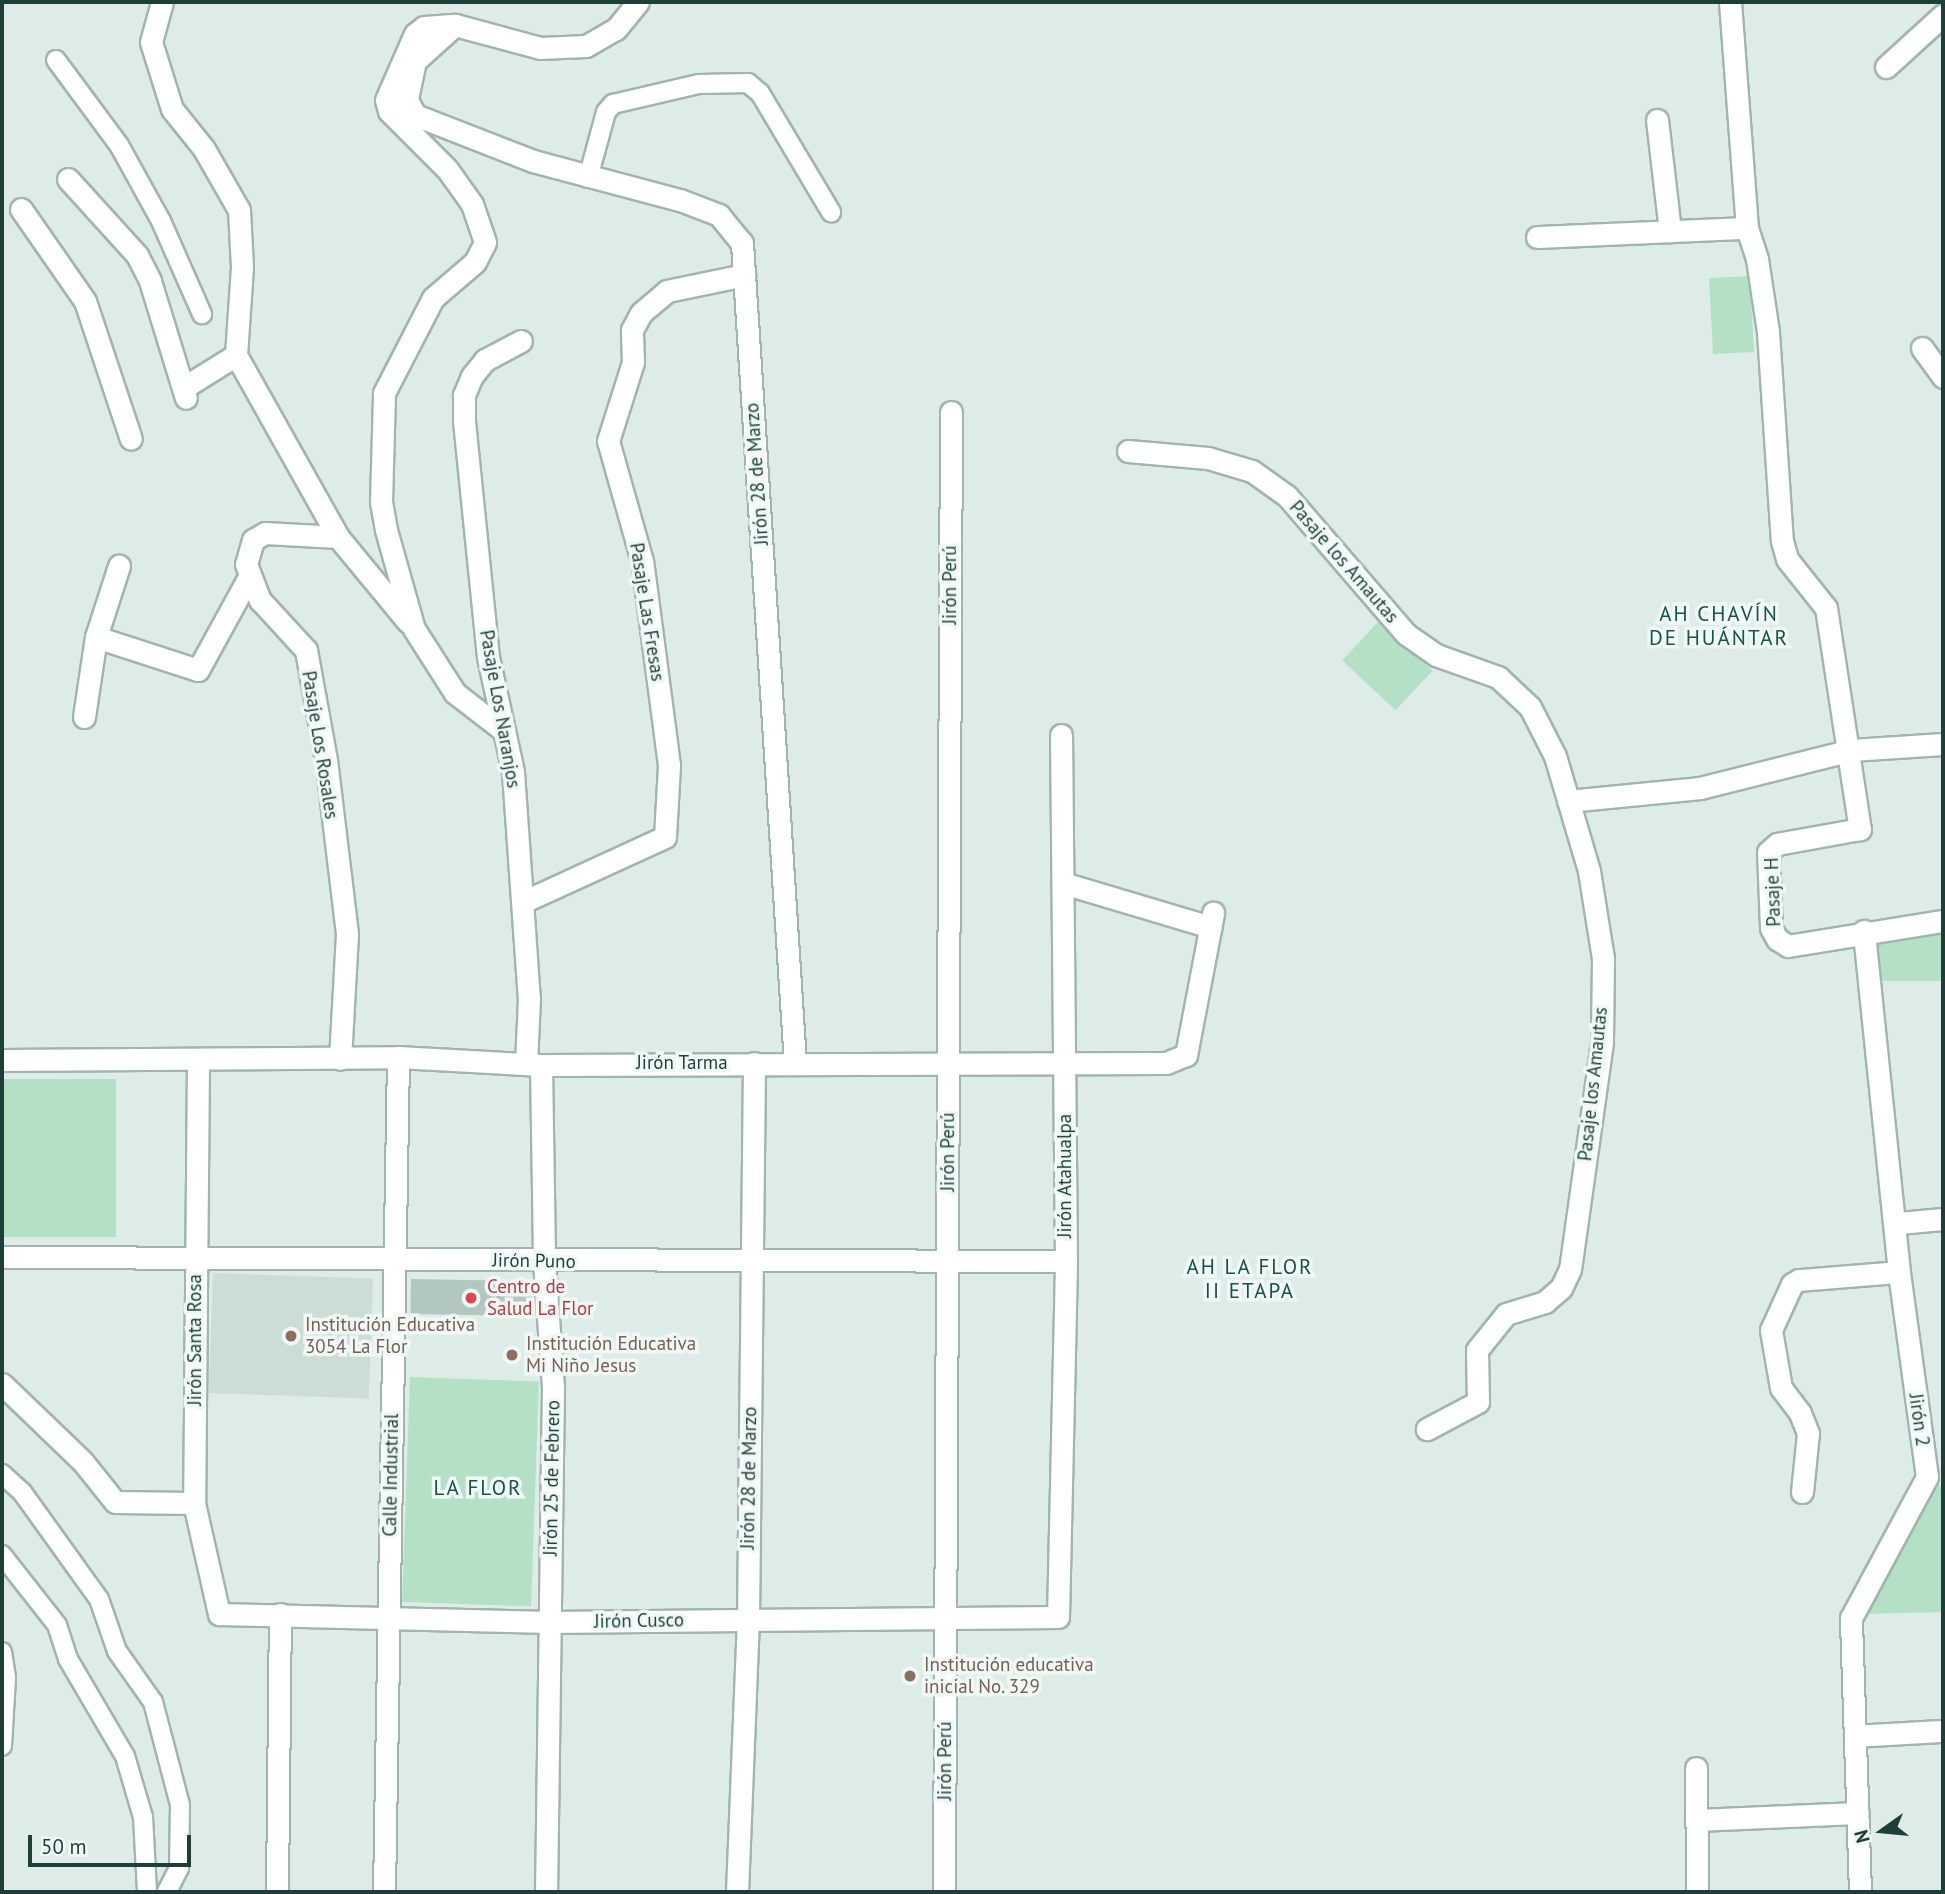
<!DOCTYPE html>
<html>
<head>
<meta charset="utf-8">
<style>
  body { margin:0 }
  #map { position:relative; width:1945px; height:1894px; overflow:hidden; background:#deece8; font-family:"PT Sans",sans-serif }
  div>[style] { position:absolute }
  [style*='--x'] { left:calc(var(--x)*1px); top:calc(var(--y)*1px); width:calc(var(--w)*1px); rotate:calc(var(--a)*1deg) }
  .built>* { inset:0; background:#ccdcd7; transform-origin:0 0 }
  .green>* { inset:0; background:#b4e0c5; transform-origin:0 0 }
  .building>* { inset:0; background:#b3c7c1; transform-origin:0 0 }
  .roads { filter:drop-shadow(2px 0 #a1b4b0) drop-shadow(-2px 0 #a1b4b0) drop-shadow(0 2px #a1b4b0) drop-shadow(0 -2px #a1b4b0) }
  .pedestrian>* { height:18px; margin:-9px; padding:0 9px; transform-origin:9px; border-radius:9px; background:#fff }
  .minor>* { height:21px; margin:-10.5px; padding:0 10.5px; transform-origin:10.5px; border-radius:10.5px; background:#fff }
  .dots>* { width:19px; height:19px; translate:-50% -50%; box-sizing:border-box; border:4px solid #eff8f5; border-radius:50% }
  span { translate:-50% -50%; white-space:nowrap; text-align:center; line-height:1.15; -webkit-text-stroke:7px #eff8f5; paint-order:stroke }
  .street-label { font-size:19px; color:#1e3e39 }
  .health-label { font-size:19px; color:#be3a42 }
  .left { translate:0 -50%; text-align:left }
  .education-label { font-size:19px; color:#785e54 }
  .neighbourhood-label { font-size:21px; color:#17524b; letter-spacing:2px }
  .frame { position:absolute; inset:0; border:4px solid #1e3e39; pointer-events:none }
  .north { position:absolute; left:1847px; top:1796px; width:70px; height:70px; -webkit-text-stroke:5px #eff8f5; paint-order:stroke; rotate:255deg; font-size:19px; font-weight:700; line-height:28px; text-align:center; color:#1e3e39 }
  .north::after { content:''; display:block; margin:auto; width:24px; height:32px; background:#1e3e39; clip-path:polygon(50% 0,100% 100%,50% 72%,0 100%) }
  .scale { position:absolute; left:28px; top:1835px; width:163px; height:32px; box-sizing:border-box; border:4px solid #1e3e39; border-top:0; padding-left:9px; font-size:21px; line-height:24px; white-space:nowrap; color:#1e3e39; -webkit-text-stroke:5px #eff8f5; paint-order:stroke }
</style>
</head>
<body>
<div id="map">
  <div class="built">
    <div style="left:213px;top:1273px;width:160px;height:120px;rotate:2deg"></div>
  </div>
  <div class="green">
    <div style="left:1750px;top:276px;width:76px;height:41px;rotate:87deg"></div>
    <div style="left:1379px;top:621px;width:73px;height:54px;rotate:43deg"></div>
    <div style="left:1943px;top:933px;width:48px;height:67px;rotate:90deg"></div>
    <div style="left:2px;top:1079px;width:114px;height:158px"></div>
    <div style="left:410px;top:1377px;width:129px;height:225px;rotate:2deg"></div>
    <div style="clip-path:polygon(1943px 1485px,1943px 1612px,1862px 1614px,1935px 1486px)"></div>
  </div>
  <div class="building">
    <div style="left:411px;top:1279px;width:120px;height:35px;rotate:1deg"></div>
  </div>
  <div class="roads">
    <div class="pedestrian">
      <div style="--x:56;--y:60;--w:106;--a:53.5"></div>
      <div style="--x:119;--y:145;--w:87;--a:61.1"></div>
      <div style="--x:161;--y:221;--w:102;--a:66.2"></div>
      <div style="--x:588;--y:178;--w:68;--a:-74.7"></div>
      <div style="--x:606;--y:112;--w:11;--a:-49"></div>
      <div style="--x:613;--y:104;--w:88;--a:-13.1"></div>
      <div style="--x:699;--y:84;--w:49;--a:-1.2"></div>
      <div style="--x:748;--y:83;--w:16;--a:40"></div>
      <div style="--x:760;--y:93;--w:139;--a:59.2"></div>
      <div style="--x:2;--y:1474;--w:27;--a:42"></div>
      <div style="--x:22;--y:1492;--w:132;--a:54.3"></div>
      <div style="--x:99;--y:1599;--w:55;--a:70.9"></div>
      <div style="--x:117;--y:1651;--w:62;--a:54.8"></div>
      <div style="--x:153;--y:1702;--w:106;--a:75.3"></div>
      <div style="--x:180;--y:1805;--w:63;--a:90.9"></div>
      <div style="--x:179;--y:1868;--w:27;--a:117"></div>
      <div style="--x:2;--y:1555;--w:89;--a:51.8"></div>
      <div style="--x:57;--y:1625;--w:36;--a:72"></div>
      <div style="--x:68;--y:1659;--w:113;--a:59.6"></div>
      <div style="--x:125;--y:1756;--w:64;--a:73.6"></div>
      <div style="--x:143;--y:1817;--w:75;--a:86.9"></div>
      <div style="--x:2;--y:1652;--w:26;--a:81"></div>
      <div style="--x:6;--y:1678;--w:68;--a:93.4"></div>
    </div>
    <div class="minor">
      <div style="--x:162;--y:2;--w:41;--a:105.4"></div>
      <div style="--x:151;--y:42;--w:70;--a:72.6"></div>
      <div style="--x:172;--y:109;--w:51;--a:51.3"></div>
      <div style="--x:204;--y:149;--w:70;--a:60.2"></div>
      <div style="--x:239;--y:210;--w:57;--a:87"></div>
      <div style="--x:242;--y:267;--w:88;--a:93.9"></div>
      <div style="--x:236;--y:355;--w:209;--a:60.7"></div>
      <div style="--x:338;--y:537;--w:110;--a:50.5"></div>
      <div style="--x:1730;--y:2;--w:227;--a:85.7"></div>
      <div style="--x:1747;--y:228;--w:33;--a:72"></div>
      <div style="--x:1757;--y:259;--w:74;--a:81.4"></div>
      <div style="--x:1768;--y:332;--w:209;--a:86.2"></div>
      <div style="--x:1782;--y:541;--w:19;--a:74"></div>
      <div style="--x:1787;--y:559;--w:63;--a:51.5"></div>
      <div style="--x:1826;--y:608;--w:224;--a:81.3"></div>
      <div style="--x:1860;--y:829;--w:84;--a:169.8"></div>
      <div style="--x:1777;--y:844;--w:12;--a:138"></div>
      <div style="--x:1768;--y:852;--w:76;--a:87.7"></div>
      <div style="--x:1771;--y:928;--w:13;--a:61"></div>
      <div style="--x:1777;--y:939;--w:13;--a:32"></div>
      <div style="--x:1788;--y:946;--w:157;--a:-9.2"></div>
      <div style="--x:455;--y:25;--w:54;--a:138"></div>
      <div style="--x:415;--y:61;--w:40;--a:102"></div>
      <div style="--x:407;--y:100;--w:17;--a:62"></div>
      <div style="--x:415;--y:115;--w:127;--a:21.3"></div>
      <div style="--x:533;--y:161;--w:152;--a:14.9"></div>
      <div style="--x:680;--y:200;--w:42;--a:21"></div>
      <div style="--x:719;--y:215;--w:36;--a:51"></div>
      <div style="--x:742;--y:243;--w:822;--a:86.3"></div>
      <div style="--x:1886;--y:67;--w:77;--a:-42.4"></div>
      <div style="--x:1657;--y:120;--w:112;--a:83.3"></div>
      <div style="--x:68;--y:179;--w:103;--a:47.8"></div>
      <div style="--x:137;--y:255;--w:29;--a:63"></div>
      <div style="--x:150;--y:281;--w:122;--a:72.9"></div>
      <div style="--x:21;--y:209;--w:112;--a:55.2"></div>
      <div style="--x:85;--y:301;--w:145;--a:71.6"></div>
      <div style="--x:1537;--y:237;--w:210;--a:-2.5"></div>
      <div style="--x:521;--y:341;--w:41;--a:152.2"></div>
      <div style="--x:485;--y:360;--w:21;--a:129"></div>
      <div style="--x:472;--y:376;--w:21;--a:113"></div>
      <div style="--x:464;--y:395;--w:26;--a:90"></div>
      <div style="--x:464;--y:421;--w:237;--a:84.2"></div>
      <div style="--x:488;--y:657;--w:118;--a:77.7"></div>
      <div style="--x:513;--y:772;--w:227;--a:86"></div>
      <div style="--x:529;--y:998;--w:66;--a:92.6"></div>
      <div style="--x:1922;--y:348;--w:36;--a:54"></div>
      <div style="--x:183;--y:388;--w:62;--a:-31.9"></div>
      <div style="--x:1128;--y:451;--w:80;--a:5"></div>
      <div style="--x:1208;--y:458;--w:46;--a:16.5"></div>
      <div style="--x:1252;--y:471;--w:43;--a:35.5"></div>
      <div style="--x:1287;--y:496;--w:182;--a:49.2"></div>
      <div style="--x:1406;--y:634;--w:37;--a:35"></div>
      <div style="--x:1436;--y:655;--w:66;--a:19.5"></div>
      <div style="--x:1498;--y:677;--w:44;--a:43.2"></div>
      <div style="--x:1530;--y:707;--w:55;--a:63"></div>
      <div style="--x:1555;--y:756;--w:120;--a:73.5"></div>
      <div style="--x:1589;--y:871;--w:88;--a:80.9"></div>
      <div style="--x:1603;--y:958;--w:84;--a:90.7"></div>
      <div style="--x:1602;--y:1042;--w:229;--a:98"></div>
      <div style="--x:1570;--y:1269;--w:21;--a:115"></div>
      <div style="--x:1561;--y:1288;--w:21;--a:139"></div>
      <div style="--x:1545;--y:1302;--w:41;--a:162.9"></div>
      <div style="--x:1506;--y:1314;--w:46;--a:128.9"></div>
      <div style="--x:1477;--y:1350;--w:52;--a:88.9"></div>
      <div style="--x:1478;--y:1402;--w:58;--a:152.1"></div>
      <div style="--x:338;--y:537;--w:73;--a:-176.9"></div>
      <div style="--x:265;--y:533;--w:14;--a:150"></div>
      <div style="--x:253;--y:540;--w:25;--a:106"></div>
      <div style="--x:246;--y:564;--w:39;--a:69"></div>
      <div style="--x:260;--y:600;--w:68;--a:47.4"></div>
      <div style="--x:306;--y:650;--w:112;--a:79.7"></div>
      <div style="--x:326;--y:760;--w:175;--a:83.1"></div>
      <div style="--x:347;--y:934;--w:125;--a:93.2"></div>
      <div style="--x:96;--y:637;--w:107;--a:17.9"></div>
      <div style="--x:198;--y:670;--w:106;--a:-61.3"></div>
      <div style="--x:84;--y:717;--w:81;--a:-81.5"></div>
      <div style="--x:96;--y:637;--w:75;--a:-72.1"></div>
      <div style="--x:503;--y:730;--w:61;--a:-142.4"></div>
      <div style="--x:455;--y:693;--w:76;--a:-122.6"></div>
      <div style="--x:414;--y:629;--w:103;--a:-105.8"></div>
      <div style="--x:386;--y:530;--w:28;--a:-100"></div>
      <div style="--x:381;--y:502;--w:109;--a:-88.4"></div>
      <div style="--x:384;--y:393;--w:107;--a:-62.7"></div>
      <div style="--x:433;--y:298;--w:55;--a:-40.6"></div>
      <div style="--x:475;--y:262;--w:22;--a:-63"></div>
      <div style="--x:485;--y:242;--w:40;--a:-108.9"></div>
      <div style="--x:472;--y:204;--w:43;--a:-125.5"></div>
      <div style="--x:447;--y:169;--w:82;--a:-135"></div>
      <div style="--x:389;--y:111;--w:11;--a:-105"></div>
      <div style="--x:386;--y:100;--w:72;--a:-66.3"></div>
      <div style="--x:415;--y:34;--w:11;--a:-38"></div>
      <div style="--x:424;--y:27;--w:31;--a:-4"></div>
      <div style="--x:455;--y:25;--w:88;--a:15.1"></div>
      <div style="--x:540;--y:48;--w:46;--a:-2.5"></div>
      <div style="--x:586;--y:46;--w:34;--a:-30"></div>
      <div style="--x:616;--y:29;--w:35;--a:-51"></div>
      <div style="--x:1568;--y:801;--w:133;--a:-5.6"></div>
      <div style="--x:1700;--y:788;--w:156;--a:-14.1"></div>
      <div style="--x:1851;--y:750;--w:92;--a:-3.7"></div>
      <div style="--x:1063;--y:883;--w:154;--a:16.6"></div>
      <div style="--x:525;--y:901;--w:154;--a:-24.6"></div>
      <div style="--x:665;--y:837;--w:72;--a:-86.8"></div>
      <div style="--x:669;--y:765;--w:206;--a:-97.5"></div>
      <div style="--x:642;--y:561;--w:125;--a:-105.8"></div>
      <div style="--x:608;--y:441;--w:83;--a:-72.4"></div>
      <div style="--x:633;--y:362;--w:32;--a:-92"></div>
      <div style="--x:632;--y:330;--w:19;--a:-62"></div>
      <div style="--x:641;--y:313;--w:34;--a:-40"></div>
      <div style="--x:667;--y:291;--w:79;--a:-11.7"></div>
      <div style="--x:2;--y:1060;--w:396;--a:-0.4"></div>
      <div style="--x:398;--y:1057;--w:143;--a:3.2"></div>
      <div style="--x:541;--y:1065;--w:625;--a:-0.18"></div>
      <div style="--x:1166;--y:1063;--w:22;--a:-22"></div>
      <div style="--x:1186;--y:1055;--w:145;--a:-79.2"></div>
      <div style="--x:198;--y:1062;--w:441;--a:90.5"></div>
      <div style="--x:194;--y:1503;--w:114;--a:77.3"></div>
      <div style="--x:219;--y:1614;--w:331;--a:1.4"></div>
      <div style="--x:550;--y:1622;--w:508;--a:-0.56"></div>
      <div style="--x:1058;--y:1617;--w:356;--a:-88.7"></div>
      <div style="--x:1066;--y:1261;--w:526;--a:-90.54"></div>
      <div style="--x:541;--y:1065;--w:197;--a:89.1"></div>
      <div style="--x:544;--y:1262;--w:125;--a:85.9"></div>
      <div style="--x:553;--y:1387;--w:505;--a:90.79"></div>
      <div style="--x:1898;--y:1223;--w:45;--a:-5.1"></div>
      <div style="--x:2;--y:1257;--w:1064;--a:0.22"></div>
      <div style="--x:2;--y:1384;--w:112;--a:43.9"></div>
      <div style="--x:83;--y:1462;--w:51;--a:51.3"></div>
      <div style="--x:115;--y:1502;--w:79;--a:0.7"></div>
      <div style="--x:1802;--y:1492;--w:59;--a:-84.2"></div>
      <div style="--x:1808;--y:1433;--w:22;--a:-112"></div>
      <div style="--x:1800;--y:1413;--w:31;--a:-127"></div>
      <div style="--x:1781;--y:1388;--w:59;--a:-99.8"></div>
      <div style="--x:1771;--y:1330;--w:51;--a:-65.5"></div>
      <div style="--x:1792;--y:1284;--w:8;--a:-30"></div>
      <div style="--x:1799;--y:1280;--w:100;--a:-4.6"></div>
      <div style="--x:1855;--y:1736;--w:88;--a:-3.3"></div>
      <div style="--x:1696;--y:1768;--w:124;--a:89.5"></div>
      <div style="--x:1696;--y:1820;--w:162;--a:-2.5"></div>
      <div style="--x:277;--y:1892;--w:278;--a:-89.4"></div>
      <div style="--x:384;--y:1892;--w:835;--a:-89.04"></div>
      <div style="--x:737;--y:1892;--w:272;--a:-87.7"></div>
      <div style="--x:748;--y:1620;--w:557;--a:-89.38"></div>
      <div style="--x:944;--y:1892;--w:1480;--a:-89.73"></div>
      <div style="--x:1860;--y:1892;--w:274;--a:-91.9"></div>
      <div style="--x:1851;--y:1618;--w:160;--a:-61.7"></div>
      <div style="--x:1927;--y:1477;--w:207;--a:-97.8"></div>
      <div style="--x:1899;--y:1272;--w:343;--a:-95.9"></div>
    </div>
  </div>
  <div class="dots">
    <div style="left:471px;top:1298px;background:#e0444e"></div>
    <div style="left:291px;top:1336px;background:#8d6e63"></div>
    <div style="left:512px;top:1355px;background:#8d6e63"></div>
    <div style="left:910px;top:1676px;background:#8d6e63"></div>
  </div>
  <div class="street-label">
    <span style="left:757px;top:474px;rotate:-94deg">Jirón 28 de Marzo</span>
    <span style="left:1344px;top:562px;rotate:49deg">Pasaje los Amautas</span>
    <span style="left:950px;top:585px;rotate:-90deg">Jirón Perú</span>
    <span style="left:647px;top:612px;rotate:81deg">Pasaje Las Fresas</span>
    <span style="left:500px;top:709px;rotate:80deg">Pasaje Los Naranjos</span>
    <span style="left:320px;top:745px;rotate:81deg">Pasaje Los Rosales</span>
    <span style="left:1773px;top:892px;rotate:-92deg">Pasaje H</span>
    <span style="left:682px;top:1063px">Jirón Tarma</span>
    <span style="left:1593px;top:1084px;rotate:-84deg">Pasaje los Amautas</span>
    <span style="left:948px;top:1152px;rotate:-90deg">Jirón Perú</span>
    <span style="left:1065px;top:1176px;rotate:-90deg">Jirón Atahualpa</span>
    <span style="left:534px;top:1261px;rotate:1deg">Jirón Puno</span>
    <span style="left:195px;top:1340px;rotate:-90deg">Jirón Santa Rosa</span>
    <span style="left:1919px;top:1420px;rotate:82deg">Jirón 2</span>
    <span style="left:391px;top:1475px;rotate:-89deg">Calle Industrial</span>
    <span style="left:552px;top:1478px;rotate:-89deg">Jirón 25 de Febrero</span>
    <span style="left:749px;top:1478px;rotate:-89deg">Jirón 28 de Marzo</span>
    <span style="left:639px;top:1621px;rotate:-1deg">Jirón Cusco</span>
    <span style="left:945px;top:1761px;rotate:-90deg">Jirón Perú</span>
  </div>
  <div class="health-label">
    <span class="left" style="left:487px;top:1298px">Centro de<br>Salud La Flor</span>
  </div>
  <div class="education-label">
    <span class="left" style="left:305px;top:1336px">Institución Educativa<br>3054 La Flor</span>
    <span class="left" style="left:526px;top:1355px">Institución Educativa<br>Mi Niño Jesus</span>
    <span class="left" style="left:924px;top:1676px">Institución educativa<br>inicial No. 329</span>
  </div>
  <div class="neighbourhood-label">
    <span style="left:1719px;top:626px">AH CHAVÍN<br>DE HUÁNTAR</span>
    <span style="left:1250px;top:1279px">AH LA FLOR<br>II ETAPA</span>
    <span style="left:478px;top:1488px">LA FLOR</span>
  </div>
  <div class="frame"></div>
  <div class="north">N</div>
  <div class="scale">50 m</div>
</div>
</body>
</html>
